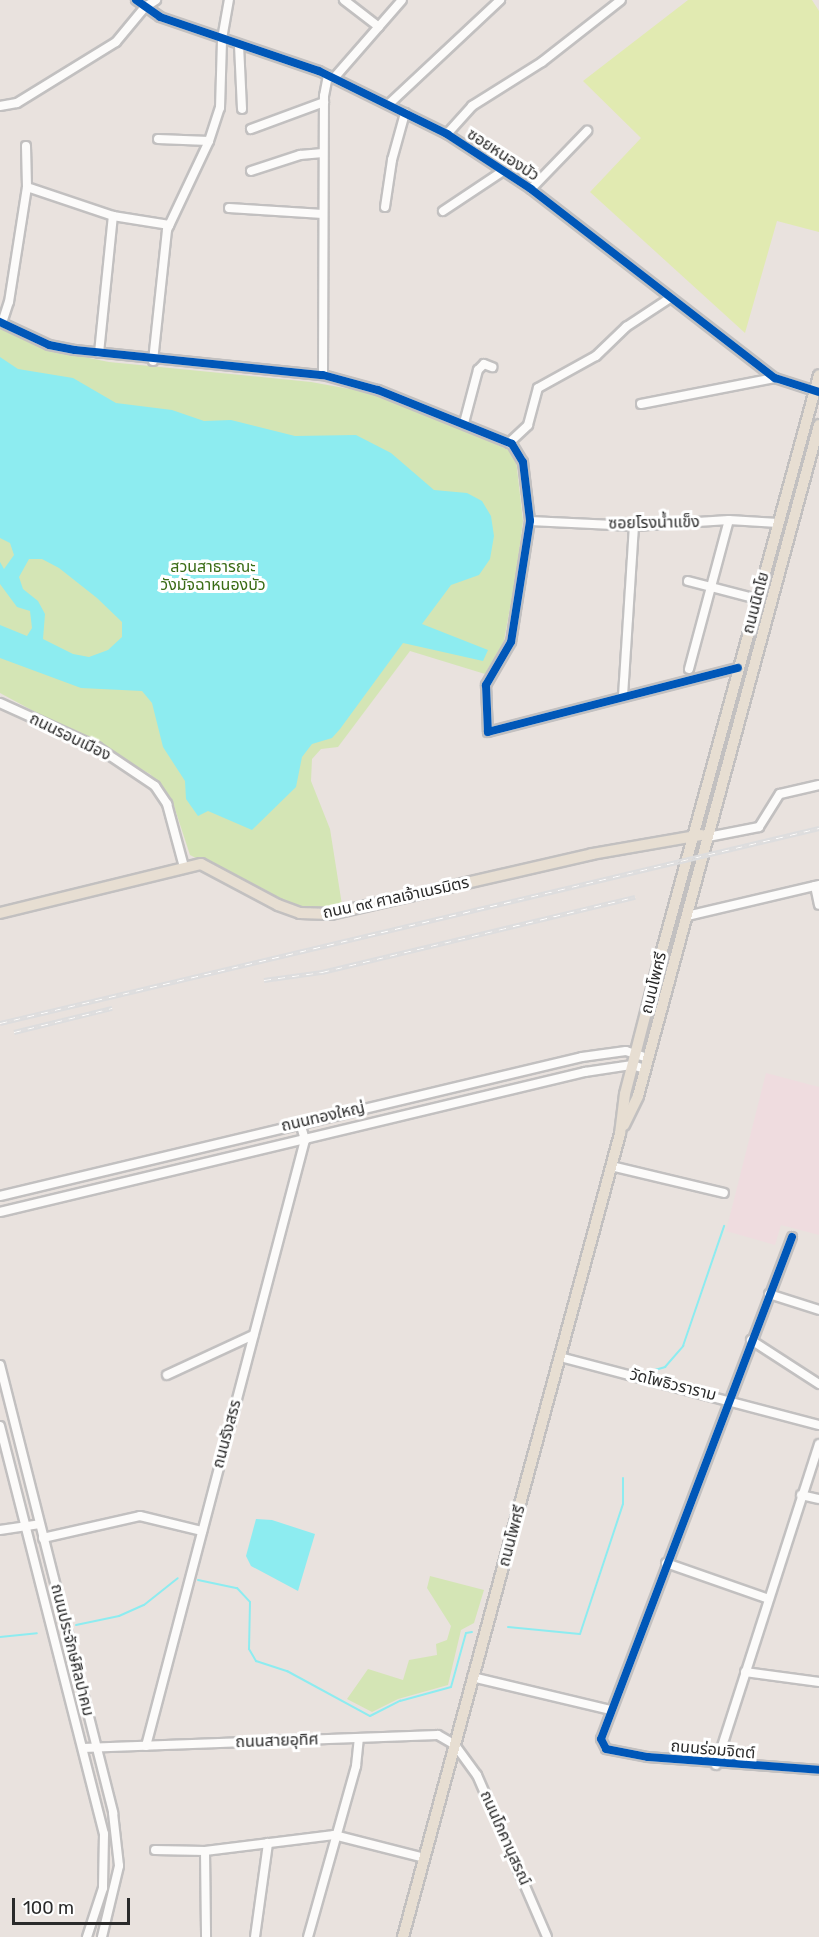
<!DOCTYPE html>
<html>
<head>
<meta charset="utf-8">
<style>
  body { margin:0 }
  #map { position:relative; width:819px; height:1937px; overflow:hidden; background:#e9e2de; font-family:Rubik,"Noto Sans Thai",sans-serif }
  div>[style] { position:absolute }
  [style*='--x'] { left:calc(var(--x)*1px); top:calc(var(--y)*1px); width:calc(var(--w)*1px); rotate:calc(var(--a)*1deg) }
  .medical>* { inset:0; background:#efdcdf }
  .green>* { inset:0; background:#d4e5b5 }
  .pitch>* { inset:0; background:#e1eab1 }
  .water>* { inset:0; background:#8decf0 }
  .stream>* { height:2px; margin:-1px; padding:0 1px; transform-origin:1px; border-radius:1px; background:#8decf0 }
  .roads { filter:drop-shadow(2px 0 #c2c0c0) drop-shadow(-2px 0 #c2c0c0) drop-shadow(0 2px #c2c0c0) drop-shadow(0 -2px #c2c0c0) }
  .minor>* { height:8px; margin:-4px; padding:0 4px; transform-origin:4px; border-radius:4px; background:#fcfbfa }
  .major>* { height:10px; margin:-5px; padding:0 5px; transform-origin:5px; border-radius:5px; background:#e7ded2 }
  .rail>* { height:4.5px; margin-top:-2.25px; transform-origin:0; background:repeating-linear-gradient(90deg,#fff 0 7px,#ddddde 0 14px); box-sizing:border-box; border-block:2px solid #ddddde }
  .cycleway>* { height:8px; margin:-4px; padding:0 4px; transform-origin:4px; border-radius:4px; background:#0057b8 }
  span { translate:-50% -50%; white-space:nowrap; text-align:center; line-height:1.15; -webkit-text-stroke:6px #fff; paint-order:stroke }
  .street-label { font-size:16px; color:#2a2a2a }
  .park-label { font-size:16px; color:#3a6c15 }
  .scale { position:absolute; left:12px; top:1898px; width:118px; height:27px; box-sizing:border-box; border:3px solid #2a2a2a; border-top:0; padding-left:8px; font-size:18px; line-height:21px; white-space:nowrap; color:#2a2a2a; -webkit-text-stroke:4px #fff; paint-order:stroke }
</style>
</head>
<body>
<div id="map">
  <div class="medical">
    <div style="clip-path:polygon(766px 1073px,819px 1087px,819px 1235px,781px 1225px,775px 1245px,726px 1231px)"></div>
  </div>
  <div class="green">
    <div style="clip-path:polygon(0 327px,44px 349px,109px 362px,311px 382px,383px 395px,451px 422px,510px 451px,516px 460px,523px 521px,516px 574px,504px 641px,485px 674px,410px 651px,338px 747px,321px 749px,312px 759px,311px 781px,330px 829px,342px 905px,313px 909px,289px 905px,190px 855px,172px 800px,150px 774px,0 693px)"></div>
    <div style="clip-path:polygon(430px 1576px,484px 1590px,474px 1623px,461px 1630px,448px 1685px,398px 1699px,372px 1712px,347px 1699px,368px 1669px,403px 1680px,409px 1660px,437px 1655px,436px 1644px,447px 1640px,451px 1626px,427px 1588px)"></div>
  </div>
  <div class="pitch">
    <div style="clip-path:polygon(688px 0,812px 0,819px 11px,819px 232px,777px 221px,745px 333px,590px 192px,641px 138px,583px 81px)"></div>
  </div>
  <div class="water">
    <div style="clip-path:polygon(evenodd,0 357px,18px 369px,73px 378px,116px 403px,172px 410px,204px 421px,231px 420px,295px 436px,356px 435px,391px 453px,434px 490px,467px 493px,482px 501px,491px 516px,494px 536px,490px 559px,479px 575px,451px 585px,422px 624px,488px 650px,483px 661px,403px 643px,340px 729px,332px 738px,312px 744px,302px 757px,296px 787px,252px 830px,208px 811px,198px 816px,186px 799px,185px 781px,163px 747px,152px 703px,142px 691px,81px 688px,0 658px,0 625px,27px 636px,32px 628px,30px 611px,17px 607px,0 584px,0 562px,4px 569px,14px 555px,10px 543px,0 538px,0 357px,29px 559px,42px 559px,59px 568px,97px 598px,122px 622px,122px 637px,108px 650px,89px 657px,73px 654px,43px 639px,45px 614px,38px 601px,23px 589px,19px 577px,29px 559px)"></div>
    <div style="clip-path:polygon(256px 1519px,272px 1520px,315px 1534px,298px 1591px,251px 1566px,246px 1556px)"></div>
  </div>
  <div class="stream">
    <div style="--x:648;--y:1372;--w:18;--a:-16"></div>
    <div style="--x:665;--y:1367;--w:28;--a:-49"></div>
    <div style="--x:683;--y:1346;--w:127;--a:-71.1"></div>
    <div style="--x:198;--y:1580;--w:40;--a:12"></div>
    <div style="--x:237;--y:1588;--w:19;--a:47"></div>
    <div style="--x:250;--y:1602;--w:47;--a:91.2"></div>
    <div style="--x:249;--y:1649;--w:14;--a:60"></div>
    <div style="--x:256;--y:1661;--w:33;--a:18"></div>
    <div style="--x:287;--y:1671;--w:94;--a:28.5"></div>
    <div style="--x:370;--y:1716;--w:34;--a:-27"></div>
    <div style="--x:400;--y:1701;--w:53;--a:-15.4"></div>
    <div style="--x:451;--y:1687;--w:56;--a:-74.5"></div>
    <div style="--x:466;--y:1633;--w:6;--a:-9"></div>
    <div style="--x:76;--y:1625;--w:44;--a:-11.8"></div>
    <div style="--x:119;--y:1616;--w:27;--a:-24"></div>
    <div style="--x:144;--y:1605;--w:43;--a:-38.5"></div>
    <div style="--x:508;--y:1627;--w:72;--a:5.6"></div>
    <div style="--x:580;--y:1634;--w:137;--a:-71.7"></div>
    <div style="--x:623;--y:1504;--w:26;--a:-90"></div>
    <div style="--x:0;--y:1637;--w:37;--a:-6"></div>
  </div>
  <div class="roads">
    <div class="minor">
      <div style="--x:136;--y:0;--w:29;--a:35"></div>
      <div style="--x:160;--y:17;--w:168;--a:18.8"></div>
      <div style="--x:319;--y:71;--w:143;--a:26.2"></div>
      <div style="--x:447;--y:134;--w:100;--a:33.2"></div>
      <div style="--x:531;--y:189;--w:309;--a:37.8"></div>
      <div style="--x:775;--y:378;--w:45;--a:18"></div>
      <div style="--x:344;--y:0;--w:44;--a:37.6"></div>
      <div style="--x:239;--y:45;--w:64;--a:87.3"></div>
      <div style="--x:334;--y:78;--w:103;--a:-48.9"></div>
      <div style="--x:389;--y:104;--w:152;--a:-43.1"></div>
      <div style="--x:0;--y:106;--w:17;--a:-10"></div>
      <div style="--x:17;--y:103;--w:116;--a:-31.6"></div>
      <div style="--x:116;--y:42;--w:45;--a:-50.4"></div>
      <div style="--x:145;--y:7;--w:13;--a:-32"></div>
      <div style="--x:251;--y:129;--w:78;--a:-20.3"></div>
      <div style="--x:447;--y:134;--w:38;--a:-48"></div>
      <div style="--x:472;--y:106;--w:83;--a:-32.2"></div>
      <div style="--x:542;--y:62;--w:100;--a:-38.1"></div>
      <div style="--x:158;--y:139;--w:51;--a:2.2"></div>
      <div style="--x:251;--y:171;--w:52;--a:-18.1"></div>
      <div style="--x:300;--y:155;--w:23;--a:-5"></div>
      <div style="--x:27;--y:187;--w:91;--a:18.6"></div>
      <div style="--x:113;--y:216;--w:57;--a:9.1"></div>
      <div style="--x:531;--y:189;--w:81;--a:-46"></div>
      <div style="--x:385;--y:207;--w:48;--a:-81.5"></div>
      <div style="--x:392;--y:160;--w:49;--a:-74.5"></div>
      <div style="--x:229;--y:208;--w:94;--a:3.7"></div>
      <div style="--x:443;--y:211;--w:72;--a:-33.7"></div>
      <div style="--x:0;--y:322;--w:54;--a:25.1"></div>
      <div style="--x:49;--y:345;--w:26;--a:11"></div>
      <div style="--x:75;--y:350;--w:249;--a:5.8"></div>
      <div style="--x:323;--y:375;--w:57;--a:15.3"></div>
      <div style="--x:378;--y:390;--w:144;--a:21.9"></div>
      <div style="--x:512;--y:444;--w:21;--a:59"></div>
      <div style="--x:523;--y:462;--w:59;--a:83.2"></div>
      <div style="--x:530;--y:521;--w:122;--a:98.9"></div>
      <div style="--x:511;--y:642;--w:50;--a:120.2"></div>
      <div style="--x:486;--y:685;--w:47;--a:87.6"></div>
      <div style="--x:488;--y:732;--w:258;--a:-14.4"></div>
      <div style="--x:2;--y:323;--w:22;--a:-72"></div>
      <div style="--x:9;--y:302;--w:116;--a:-81.1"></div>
      <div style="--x:27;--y:187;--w:41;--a:-91.4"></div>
      <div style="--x:99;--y:353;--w:138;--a:-84.2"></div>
      <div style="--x:153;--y:361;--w:132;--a:-83.9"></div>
      <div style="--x:167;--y:230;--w:98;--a:-64.7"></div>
      <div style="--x:209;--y:141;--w:35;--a:-72"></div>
      <div style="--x:220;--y:108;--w:69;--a:-88.3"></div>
      <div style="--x:222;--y:39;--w:40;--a:-80"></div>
      <div style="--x:323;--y:375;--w:279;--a:-89.8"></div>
      <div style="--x:324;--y:96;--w:21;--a:-79"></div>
      <div style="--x:641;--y:404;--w:136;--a:-11"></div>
      <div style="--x:464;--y:423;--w:55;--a:-75.2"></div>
      <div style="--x:478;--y:370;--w:8;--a:-45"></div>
      <div style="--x:484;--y:364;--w:9;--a:21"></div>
      <div style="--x:509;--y:443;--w:26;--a:-43"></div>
      <div style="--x:528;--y:425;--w:38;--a:-75"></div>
      <div style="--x:538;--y:388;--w:66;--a:-28.9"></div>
      <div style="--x:596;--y:356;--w:42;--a:-44"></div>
      <div style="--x:626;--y:327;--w:53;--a:-33.4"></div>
      <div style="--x:530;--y:521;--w:104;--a:2.8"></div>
      <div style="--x:634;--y:526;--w:95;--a:-3.6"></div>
      <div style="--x:729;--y:520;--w:49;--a:3.5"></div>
      <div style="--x:688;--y:581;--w:71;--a:14.6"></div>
      <div style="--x:689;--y:669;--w:154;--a:-75"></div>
      <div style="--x:623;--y:696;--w:170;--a:-86.3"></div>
      <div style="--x:0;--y:703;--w:107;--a:24.4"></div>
      <div style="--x:97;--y:747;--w:70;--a:33.9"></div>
      <div style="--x:155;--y:786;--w:22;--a:56"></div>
      <div style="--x:167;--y:804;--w:65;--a:74.9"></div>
      <div style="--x:708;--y:837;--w:52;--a:-11.1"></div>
      <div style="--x:759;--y:827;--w:39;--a:-58"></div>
      <div style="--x:780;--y:794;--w:40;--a:-13"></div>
      <div style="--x:815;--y:886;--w:19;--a:78"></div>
      <div style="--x:687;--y:916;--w:136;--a:-13.2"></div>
      <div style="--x:611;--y:1166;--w:116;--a:13.4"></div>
      <div style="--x:0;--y:1196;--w:598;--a:-13.43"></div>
      <div style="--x:582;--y:1057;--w:44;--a:-7.8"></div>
      <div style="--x:626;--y:1051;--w:22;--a:18"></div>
      <div style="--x:0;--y:1212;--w:602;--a:-13.46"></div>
      <div style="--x:585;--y:1072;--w:48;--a:-8.5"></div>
      <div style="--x:632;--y:1065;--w:14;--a:17"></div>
      <div style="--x:792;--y:1237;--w:537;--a:110.83"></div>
      <div style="--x:601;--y:1739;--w:11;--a:63"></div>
      <div style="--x:606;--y:1749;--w:43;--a:10.8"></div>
      <div style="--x:648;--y:1757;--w:171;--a:4.3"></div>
      <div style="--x:769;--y:1294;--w:52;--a:17.7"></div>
      <div style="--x:751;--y:1340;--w:81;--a:32.9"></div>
      <div style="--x:560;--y:1357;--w:268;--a:14.7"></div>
      <div style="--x:0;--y:1365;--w:462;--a:75.8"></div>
      <div style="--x:113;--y:1813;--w:53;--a:83.5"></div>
      <div style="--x:119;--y:1866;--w:73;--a:103.5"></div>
      <div style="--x:167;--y:1375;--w:95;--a:-24.9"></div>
      <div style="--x:0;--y:1426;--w:421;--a:75.7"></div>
      <div style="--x:104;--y:1834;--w:54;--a:91.1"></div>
      <div style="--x:103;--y:1888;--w:52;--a:108.1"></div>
      <div style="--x:801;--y:1495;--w:18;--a:13"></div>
      <div style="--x:0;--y:1530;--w:40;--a:-8.5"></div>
      <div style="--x:43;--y:1538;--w:99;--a:-12.8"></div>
      <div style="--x:140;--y:1516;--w:64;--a:13.6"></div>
      <div style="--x:666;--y:1563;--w:109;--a:19.3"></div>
      <div style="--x:745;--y:1672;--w:75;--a:7.7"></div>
      <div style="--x:472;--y:1677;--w:142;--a:13.4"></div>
      <div style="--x:146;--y:1746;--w:627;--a:-75.3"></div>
      <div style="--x:305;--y:1140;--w:19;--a:-106"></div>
      <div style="--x:83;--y:1748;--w:355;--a:-2.1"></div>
      <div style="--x:438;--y:1735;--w:20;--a:30"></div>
      <div style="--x:455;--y:1745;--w:37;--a:54"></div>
      <div style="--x:477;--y:1775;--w:176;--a:66.6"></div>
      <div style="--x:716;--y:1765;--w:337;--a:-72.2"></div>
      <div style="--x:155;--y:1850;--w:50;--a:1.1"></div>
      <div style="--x:205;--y:1851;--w:86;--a:89.3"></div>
      <div style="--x:205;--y:1851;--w:130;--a:-7.1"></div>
      <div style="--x:334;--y:1835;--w:93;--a:14.3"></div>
      <div style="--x:255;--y:1937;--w:95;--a:-82.1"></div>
      <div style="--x:308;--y:1937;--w:178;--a:-74.3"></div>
      <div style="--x:356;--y:1766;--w:28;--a:-84"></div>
    </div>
    <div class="major">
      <div style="--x:0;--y:913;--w:207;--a:-13.7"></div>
      <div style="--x:201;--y:864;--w:87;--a:28"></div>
      <div style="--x:278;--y:905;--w:23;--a:20"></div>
      <div style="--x:300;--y:913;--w:31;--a:2"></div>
      <div style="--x:331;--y:914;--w:268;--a:-12.9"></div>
      <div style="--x:592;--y:854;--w:111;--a:-9.9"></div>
      <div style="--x:624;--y:1125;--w:32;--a:-64"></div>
      <div style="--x:638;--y:1096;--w:695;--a:-74.9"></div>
      <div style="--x:403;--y:1937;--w:832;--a:-74.88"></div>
      <div style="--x:620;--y:1134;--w:40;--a:-82.9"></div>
      <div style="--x:625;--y:1094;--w:140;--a:-75.6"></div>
      <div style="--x:660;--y:958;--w:604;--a:-74.74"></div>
    </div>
  </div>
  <div class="rail">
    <div style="--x:264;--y:980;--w:59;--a:-7.9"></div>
    <div style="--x:322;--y:972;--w:322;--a:-13.5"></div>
    <div style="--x:0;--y:1023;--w:842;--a:-13.39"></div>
    <div style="--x:14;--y:1032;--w:101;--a:-13.8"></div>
  </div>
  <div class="cycleway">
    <div style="--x:136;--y:0;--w:29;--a:35"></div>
    <div style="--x:160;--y:17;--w:168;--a:18.8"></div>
    <div style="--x:319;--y:71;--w:143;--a:26.2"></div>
    <div style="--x:447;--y:134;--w:100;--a:33.2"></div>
    <div style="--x:531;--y:189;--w:309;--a:37.8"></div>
    <div style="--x:775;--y:378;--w:46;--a:17.7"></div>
    <div style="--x:0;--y:322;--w:54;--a:25.1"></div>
    <div style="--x:49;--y:345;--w:26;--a:11"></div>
    <div style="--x:75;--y:350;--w:249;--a:5.8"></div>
    <div style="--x:323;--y:375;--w:57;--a:15.3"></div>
    <div style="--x:378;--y:390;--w:144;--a:21.9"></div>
    <div style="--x:512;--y:444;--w:21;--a:59"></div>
    <div style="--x:523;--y:462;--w:59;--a:83.2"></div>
    <div style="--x:530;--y:521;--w:122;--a:98.9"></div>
    <div style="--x:511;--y:642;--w:50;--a:120.2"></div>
    <div style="--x:486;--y:685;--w:47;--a:87.6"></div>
    <div style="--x:488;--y:732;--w:258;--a:-14.4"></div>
    <div style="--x:792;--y:1237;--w:537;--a:110.83"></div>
    <div style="--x:601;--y:1739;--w:11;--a:63"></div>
    <div style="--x:606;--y:1749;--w:43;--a:10.8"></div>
    <div style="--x:648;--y:1757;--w:171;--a:4.3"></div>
  </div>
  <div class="street-label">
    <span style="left:503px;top:155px;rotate:33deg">ซอยหนองบัว</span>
    <span style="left:654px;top:523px;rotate:-1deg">ซอยโรงน้ำแข็ง</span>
    <span style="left:756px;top:603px;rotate:-75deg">ถนนนิตโย</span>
    <span style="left:70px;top:737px;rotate:26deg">ถนนรอบเมือง</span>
    <span style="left:396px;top:898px;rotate:-12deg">ถนน ๓๙ ศาลเจ้าเนรมิตร</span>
    <span style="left:654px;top:983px;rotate:-76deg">ถนนโพศรี</span>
    <span style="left:323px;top:1117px;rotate:-13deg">ถนนทองใหญ่</span>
    <span style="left:673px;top:1385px;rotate:14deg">วัดโพธิวราราม</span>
    <span style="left:227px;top:1434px;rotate:-75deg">ถนนรังสรร</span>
    <span style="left:512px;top:1536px;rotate:-75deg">ถนนโพศรี</span>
    <span style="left:72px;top:1650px;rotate:76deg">ถนนประจักษ์ศิลปาคม</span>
    <span style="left:277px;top:1741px;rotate:-2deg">ถนนสายอุทิศ</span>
    <span style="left:713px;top:1750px;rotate:5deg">ถนนร่อมจิตต์</span>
    <span style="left:505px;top:1838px;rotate:66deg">ถนนโภคานุสรณ์</span>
  </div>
  <div class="park-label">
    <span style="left:213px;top:576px">สวนสาธารณะ<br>วังมัจฉาหนองบัว</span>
  </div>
  <div class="scale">100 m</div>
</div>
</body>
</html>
